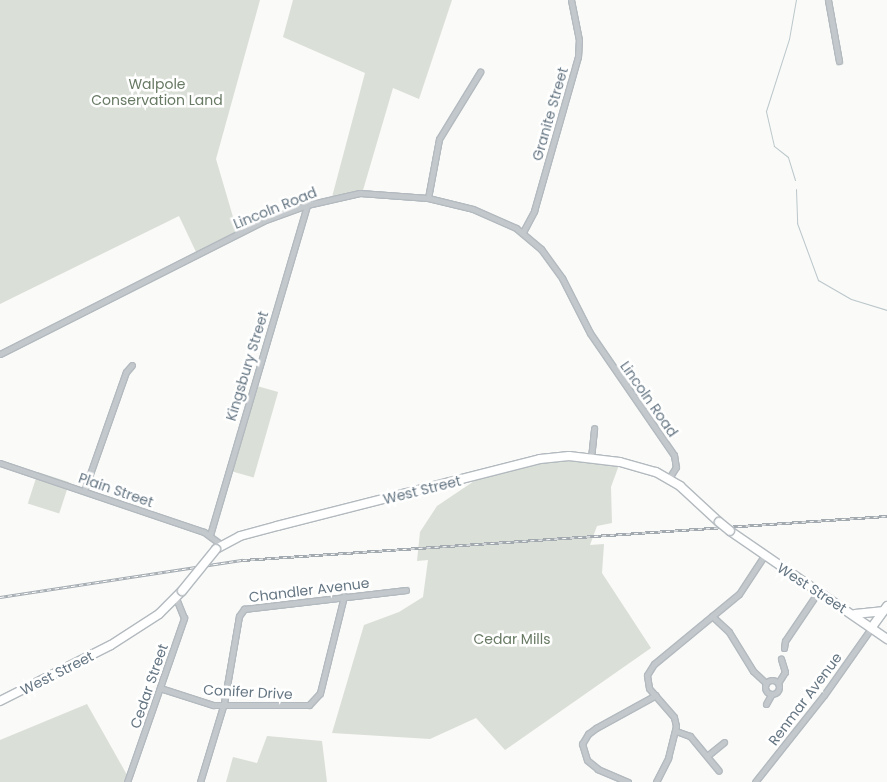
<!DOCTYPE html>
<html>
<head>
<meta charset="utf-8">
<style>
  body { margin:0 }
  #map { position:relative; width:887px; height:782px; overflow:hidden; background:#fafaf8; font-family:Poppins,sans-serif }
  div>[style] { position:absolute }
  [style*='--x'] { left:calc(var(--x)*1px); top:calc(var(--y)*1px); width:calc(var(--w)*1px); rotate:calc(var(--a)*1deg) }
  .green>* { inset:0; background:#dadfd7; transform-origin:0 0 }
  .stream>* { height:1px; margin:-0.5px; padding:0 0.5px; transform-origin:0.5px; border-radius:0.5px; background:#bbc7cb }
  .roads { filter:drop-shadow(1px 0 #b3babf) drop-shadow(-1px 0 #b3babf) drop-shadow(0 1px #b3babf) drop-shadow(0 -1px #b3babf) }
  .street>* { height:5px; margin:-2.5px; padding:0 2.5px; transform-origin:2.5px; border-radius:2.5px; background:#c3c8cc }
  .street>.ring { margin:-2.5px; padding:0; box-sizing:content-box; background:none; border:5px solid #c3c8cc; border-radius:50% }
  .secondary>* { height:8px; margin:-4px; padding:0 4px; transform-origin:4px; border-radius:4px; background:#fff }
  .rail>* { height:3px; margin-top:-1.5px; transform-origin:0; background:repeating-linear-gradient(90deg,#fff 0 4px,#a2aab0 0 8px); box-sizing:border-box; border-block:1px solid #a2aab0 }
  .bridges { filter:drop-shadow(1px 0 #b3babf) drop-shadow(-1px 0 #b3babf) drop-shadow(0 1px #b3babf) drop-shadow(0 -1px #b3babf) }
  .secondary-bridge>* { height:8px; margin:-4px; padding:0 4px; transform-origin:4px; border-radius:4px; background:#fff }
  span { translate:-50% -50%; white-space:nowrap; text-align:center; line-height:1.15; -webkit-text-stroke:5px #fff; paint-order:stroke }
  .park-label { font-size:14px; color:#687a64 }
  .street-label { font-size:14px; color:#657683 }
</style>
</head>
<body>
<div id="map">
  <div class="green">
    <div style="clip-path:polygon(0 0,260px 0,216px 159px,238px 234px,196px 252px,179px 216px,0 304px)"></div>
    <div style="clip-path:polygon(293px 0,452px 0,419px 99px,393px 88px,361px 197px,332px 197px,365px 73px,283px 37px)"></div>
    <div style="left:257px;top:386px;width:22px;height:89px;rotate:16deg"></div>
    <div style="clip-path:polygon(542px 458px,619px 465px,611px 487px,612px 523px,597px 526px,590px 545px,604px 544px,602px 573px,651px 648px,505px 750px,476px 718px,430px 739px,332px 733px,364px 625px,399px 612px,423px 597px,428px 560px,417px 561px,420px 532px,437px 506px,489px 471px)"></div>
    <div style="left:38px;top:472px;width:33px;height:33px;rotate:18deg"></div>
    <div style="clip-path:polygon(87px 704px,131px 782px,0 782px,0 740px)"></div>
    <div style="clip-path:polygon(267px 736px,322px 741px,327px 782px,226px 782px,233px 757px,257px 763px)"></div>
  </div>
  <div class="stream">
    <div style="--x:795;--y:180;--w:24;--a:-107"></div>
    <div style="--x:788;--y:157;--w:18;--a:-142"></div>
    <div style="--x:774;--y:146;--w:36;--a:-103"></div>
    <div style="--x:766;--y:111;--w:76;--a:-72.3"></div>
    <div style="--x:789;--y:39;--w:40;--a:-80"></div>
    <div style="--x:796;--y:189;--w:34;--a:88"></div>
    <div style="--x:797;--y:223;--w:61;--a:69.8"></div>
    <div style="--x:818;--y:280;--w:38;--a:30"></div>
    <div style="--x:851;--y:299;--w:38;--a:17"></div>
  </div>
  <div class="roads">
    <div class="street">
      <div style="--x:828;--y:0;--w:62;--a:79.8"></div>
      <div style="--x:428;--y:198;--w:60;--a:-79.4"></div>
      <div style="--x:439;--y:139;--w:79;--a:-58.5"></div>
      <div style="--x:523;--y:232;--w:24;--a:-62"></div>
      <div style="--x:534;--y:211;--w:160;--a:-74.1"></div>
      <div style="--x:578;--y:57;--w:17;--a:-87"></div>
      <div style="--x:579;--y:40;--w:41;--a:-101.3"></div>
      <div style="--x:0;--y:354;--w:295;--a:-26.8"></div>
      <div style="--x:263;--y:221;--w:47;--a:-20"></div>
      <div style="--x:307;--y:205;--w:54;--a:-12.8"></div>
      <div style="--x:360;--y:193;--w:68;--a:4.2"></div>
      <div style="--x:428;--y:198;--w:46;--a:13.7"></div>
      <div style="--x:473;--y:209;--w:47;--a:23.8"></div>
      <div style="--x:516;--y:228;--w:33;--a:40"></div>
      <div style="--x:541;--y:249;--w:36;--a:54"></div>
      <div style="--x:562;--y:278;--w:62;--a:63"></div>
      <div style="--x:590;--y:333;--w:148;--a:55.5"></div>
      <div style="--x:674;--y:455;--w:12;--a:81"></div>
      <div style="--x:676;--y:467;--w:13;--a:122"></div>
      <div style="--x:591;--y:458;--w:30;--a:-84"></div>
      <div style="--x:0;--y:463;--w:215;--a:18.7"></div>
      <div style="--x:204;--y:532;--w:22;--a:36"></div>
      <div style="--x:84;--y:491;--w:126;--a:-70.6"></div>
      <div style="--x:126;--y:372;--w:9;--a:-49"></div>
      <div style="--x:210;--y:535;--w:344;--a:-73.6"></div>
      <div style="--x:712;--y:616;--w:23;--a:43"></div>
      <div style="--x:729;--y:632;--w:46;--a:58.4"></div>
      <div style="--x:753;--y:671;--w:18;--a:43"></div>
      <div style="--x:784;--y:648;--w:7;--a:-82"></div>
      <div style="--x:785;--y:641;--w:59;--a:-56"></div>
      <div class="ring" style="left:765px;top:680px;width:9px;height:9px"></div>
      <div style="--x:778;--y:683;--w:13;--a:-58"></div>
      <div style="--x:785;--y:672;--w:14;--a:-107"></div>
      <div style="--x:160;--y:688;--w:56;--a:17.8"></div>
      <div style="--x:213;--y:705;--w:96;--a:0"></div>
      <div style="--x:309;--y:705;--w:16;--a:-47"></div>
      <div style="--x:320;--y:693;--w:100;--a:-76.1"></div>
      <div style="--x:766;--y:704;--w:10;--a:-61"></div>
      <div style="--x:676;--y:731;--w:15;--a:20"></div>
      <div style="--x:690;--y:736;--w:45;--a:50.4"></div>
      <div style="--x:707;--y:756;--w:22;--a:-39"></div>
      <div style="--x:127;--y:782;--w:174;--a:-70.8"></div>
      <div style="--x:184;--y:618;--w:22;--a:-112"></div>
      <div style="--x:200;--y:782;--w:83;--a:-73.1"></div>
      <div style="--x:224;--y:703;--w:88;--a:-80.2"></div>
      <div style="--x:239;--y:616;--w:9;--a:-54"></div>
      <div style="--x:244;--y:609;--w:163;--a:-6.7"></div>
      <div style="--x:628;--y:782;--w:33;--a:-157"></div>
      <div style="--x:598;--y:769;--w:14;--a:-141"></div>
      <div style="--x:587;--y:760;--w:17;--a:-107"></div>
      <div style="--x:582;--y:744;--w:12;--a:-59"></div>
      <div style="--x:588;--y:734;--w:10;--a:-37"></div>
      <div style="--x:596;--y:728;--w:68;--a:-28.8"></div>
      <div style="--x:656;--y:782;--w:27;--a:-63"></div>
      <div style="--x:668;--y:758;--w:33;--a:-76"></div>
      <div style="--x:676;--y:726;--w:9;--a:-103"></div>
      <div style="--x:674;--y:717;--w:38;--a:-131"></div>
      <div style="--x:649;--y:688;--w:13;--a:-99"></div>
      <div style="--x:647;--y:675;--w:13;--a:-58"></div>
      <div style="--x:654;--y:664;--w:110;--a:-39.5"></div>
      <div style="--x:739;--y:594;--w:45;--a:-56.7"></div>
      <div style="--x:755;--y:782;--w:111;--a:-51.6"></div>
      <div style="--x:824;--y:695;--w:83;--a:-54.8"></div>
    </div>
    <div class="secondary">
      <div style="--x:730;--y:531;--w:191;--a:34.5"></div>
      <div style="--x:216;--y:549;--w:27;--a:-28"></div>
      <div style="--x:240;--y:536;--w:38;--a:-15"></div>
      <div style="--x:277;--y:526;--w:271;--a:-14.3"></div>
      <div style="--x:540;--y:459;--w:29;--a:-6"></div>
      <div style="--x:569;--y:456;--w:51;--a:6.7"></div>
      <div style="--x:620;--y:462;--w:37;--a:16"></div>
      <div style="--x:656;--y:472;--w:28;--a:30"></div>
      <div style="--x:680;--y:486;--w:53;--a:42.7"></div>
      <div style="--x:855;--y:614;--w:27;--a:-6"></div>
      <div style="--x:872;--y:627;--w:26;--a:-54"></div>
      <div style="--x:0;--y:701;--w:124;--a:-26.8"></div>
      <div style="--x:111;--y:645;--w:57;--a:-32.9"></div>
      <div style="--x:159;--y:614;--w:33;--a:-45"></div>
    </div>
  </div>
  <div class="rail">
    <div style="--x:0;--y:597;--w:246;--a:-8.7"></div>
    <div style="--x:243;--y:560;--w:646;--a:-3.91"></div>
  </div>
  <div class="bridges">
    <div class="secondary-bridge">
      <div style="--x:719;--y:522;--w:14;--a:39"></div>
      <div style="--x:182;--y:591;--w:54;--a:-51"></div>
    </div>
  </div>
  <div class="park-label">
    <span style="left:157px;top:92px">Walpole<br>Conservation Land</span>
    <span style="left:512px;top:639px">Cedar Mills</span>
  </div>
  <div class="street-label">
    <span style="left:550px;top:114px;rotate:-74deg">Granite Street</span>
    <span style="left:275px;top:208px;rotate:-22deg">Lincoln Road</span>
    <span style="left:247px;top:366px;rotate:-73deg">Kingsbury Street</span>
    <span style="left:649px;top:399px;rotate:55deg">Lincoln Road</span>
    <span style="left:116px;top:490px;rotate:19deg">Plain Street</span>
    <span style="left:422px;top:490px;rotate:-14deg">West Street</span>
    <span style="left:812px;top:588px;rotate:33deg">West Street</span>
    <span style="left:309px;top:590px;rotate:-7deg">Chandler Avenue</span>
    <span style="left:57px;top:673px;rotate:-27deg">West Street</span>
    <span style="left:149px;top:686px;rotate:-71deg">Cedar Street</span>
    <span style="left:248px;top:692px;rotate:3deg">Conifer Drive</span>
    <span style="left:805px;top:699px;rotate:-53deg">Renmar Avenue</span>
  </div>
</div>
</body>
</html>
